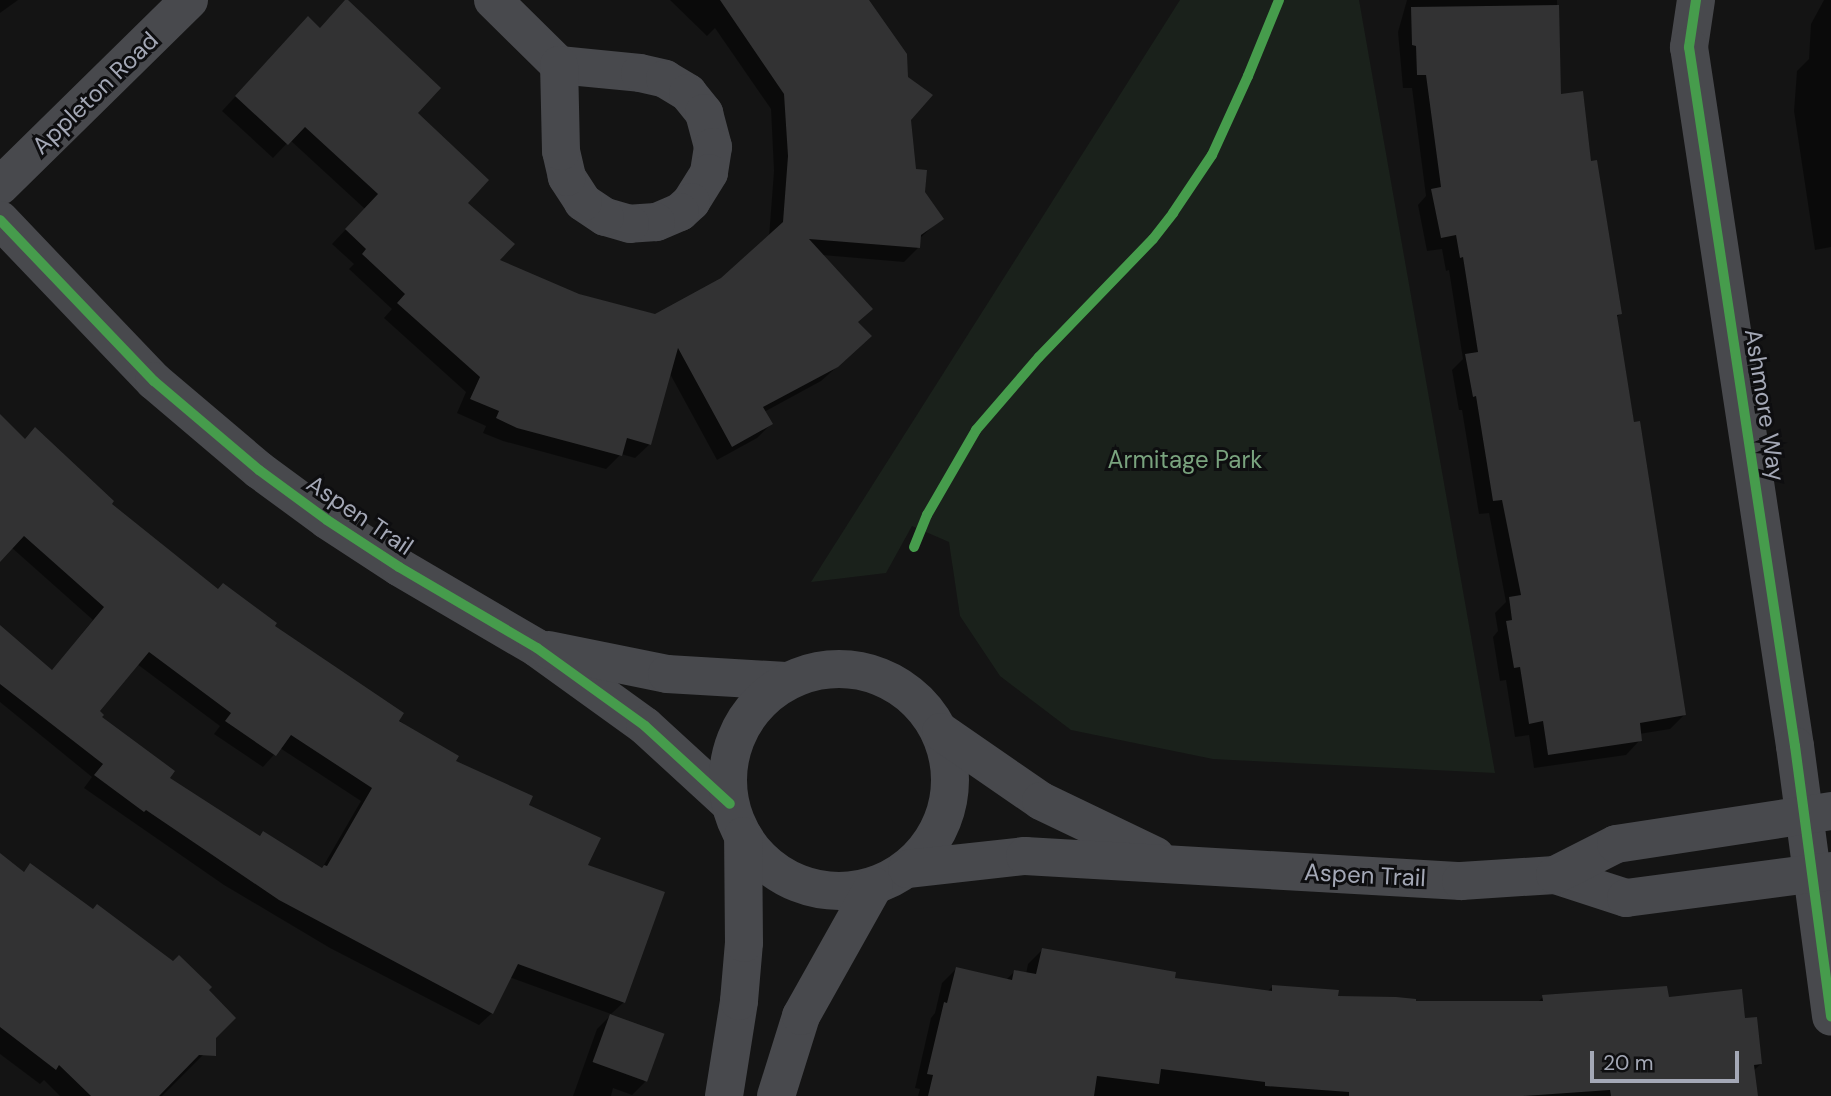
<!DOCTYPE html>
<html>
<head>
<meta charset="utf-8">
<style>
  body { margin:0 }
  #map { position:relative; width:1831px; height:1096px; overflow:hidden; background:#141414; font-family:"DM Sans",sans-serif }
  div>[style] { position:absolute }
  [style*='--x'] { left:calc(var(--x)*1px); top:calc(var(--y)*1px); width:calc(var(--w)*1px); rotate:calc(var(--a)*1deg) }
  .green>* { inset:0; background:#1a211b }
  .shadow>* { inset:0; background:#0007 }
  .building>* { inset:0; background:#323233; transform-origin:0 0 }
  .minor>* { height:38px; margin:-19px; padding:0 19px; transform-origin:19px; border-radius:19px; background:#48494d }
  .tertiary>* { height:38px; margin:-19px; padding:0 19px; transform-origin:19px; border-radius:19px; background:#48494d }
  .tertiary>.ring { margin:-19px; padding:0; box-sizing:content-box; background:none; border:38px solid #48494d; border-radius:50% }
  .cycleway>* { height:10px; margin:-5px; padding:0 5px; transform-origin:5px; border-radius:5px; background:#469c4c }
  span { translate:-50% -50%; white-space:nowrap; text-align:center; line-height:1.15; -webkit-text-stroke:6px #0e0e10; paint-order:stroke }
  .street-label { font-size:24px; color:#a4a8b6 }
  .park-label { font-size:24px; color:#79a37e }
  .scale { position:absolute; left:1590px; top:1051px; width:149px; height:32px; box-sizing:border-box; border:4px solid #a4a8b6; border-top:0; padding-left:9px; font-size:21px; line-height:24px; white-space:nowrap; color:#a4a8b6; -webkit-text-stroke:5px #0e0e10; paint-order:stroke }
</style>
</head>
<body>
<div id="map">
  <div class="green">
    <div style="clip-path:polygon(1180px 0,1359px 0,1495px 773px,1213px 759px,1071px 730px,1000px 676px,960px 616px,949px 542px,912px 526px,886px 573px,811px 582px)"></div>
  </div>
  <div class="shadow">
    <div style="clip-path:polygon(0 0,18px 0,0 13px)"></div>
    <div style="clip-path:polygon(670px 0,867px 0,909px 120px,914px 170px,924px 193px,942px 218px,919px 239px,918px 248px,904px 262px,822px 255px,857px 323px,856px 350px,821px 381px,764px 412px,771px 424px,757px 438px,717px 460px,669px 372px,650px 444px,635px 458px,621px 454px,606px 469px,503px 441px,483px 433px,486px 426px,457px 413px,466px 392px,384px 318px,392px 309px,349px 269px,354px 264px,332px 244px,365px 209px,290px 140px,273px 158px,222px 111px,294px 33px,415px 113px,497px 261px,579px 296px,655px 316px,722px 279px,769px 237px,774px 171px,771px 109px,715px 28px,707px 36px)"></div>
    <div style="clip-path:polygon(1407px 0,1557px 0,1559px 96px,1590px 163px,1620px 314px,1616px 318px,1684px 715px,1670px 729px,1639px 734px,1640px 740px,1626px 755px,1534px 768px,1529px 735px,1515px 737px,1506px 680px,1500px 681px,1493px 637px,1498px 631px,1495px 613px,1506px 602px,1489px 513px,1479px 514px,1462px 410px,1459px 410px,1452px 370px,1463px 359px,1449px 270px,1446px 271px,1442px 249px,1427px 251px,1418px 205px,1426px 196px,1412px 88px,1403px 88px,1398px 32px)"></div>
    <div style="clip-path:polygon(1824px 0,1831px 0,1831px 247px,1815px 250px,1794px 111px,1797px 71px,1809px 59px,1811px 24px)"></div>
    <div style="clip-path:polygon(evenodd,0 416px,25px 441px,218px 590px,272px 626px,454px 761px,527px 806px,586px 866px,624px 1002px,611px 1014px,509px 977px,492px 1013px,479px 1025px,330px 948px,224px 885px,84px 788px,92px 777px,0 702px,0 627px,51px 672px,93px 620px,11px 547px,0 559px,0 416px,137px 664px,220px 726px,214px 734px,263px 767px,280px 748px,361px 801px,321px 870px,259px 838px,168px 778px,100px 718px,98px 712px,137px 664px)"></div>
    <div style="clip-path:polygon(0 856px,23px 873px,30px 866px,207px 990px,214px 1044px,162px 1096px,60px 1096px,44px 1080px,40px 1084px,0 1054px)"></div>
    <div style="clip-path:polygon(1042px 950px,1173px 979px,1267px 992px,1273px 986px,1336px 998px,1414px 1003px,1537px 1003px,1543px 997px,1667px 999px,1744px 1020px,1761px 1064px,1753px 1071px,1754px 1096px,918px 1096px,920px 1089px,915px 1088px,931px 1018px,935px 1013px,942px 983px,956px 969px,1006px 980px,1015px 971px,1026px 974px,1028px 964px)"></div>
    <div style="clip-path:polygon(610px 1016px,645px 1082px,632px 1095px,613px 1088px,611px 1096px,573px 1096px,597px 1029px)"></div>
  </div>
  <div class="building">
    <div style="clip-path:polygon(345px 0,348px 0,441px 88px,418px 113px,489px 180px,468px 203px,515px 244px,500px 260px,579px 294px,655px 314px,721px 278px,783px 222px,788px 156px,784px 94px,720px 0,869px 0,907px 54px,908px 77px,933px 95px,911px 120px,916px 169px,927px 170px,925px 192px,944px 219px,921px 235px,920px 248px,809px 239px,873px 309px,858px 322px,872px 336px,838px 367px,763px 407px,773px 424px,732px 447px,678px 348px,651px 445px,627px 438px,622px 456px,517px 428px,496px 418px,499px 411px,470px 399px,480px 377px,397px 303px,405px 294px,362px 254px,366px 249px,345px 229px,378px 194px,305px 127px,288px 145px,235px 96px,308px 16px,320px 28px)"></div>
    <div style="clip-path:polygon(1559px 5px,1561px 94px,1583px 91px,1591px 161px,1597px 160px,1622px 314px,1617px 315px,1634px 422px,1640px 421px,1686px 715px,1640px 723px,1642px 741px,1548px 755px,1543px 721px,1529px 724px,1520px 667px,1514px 668px,1506px 621px,1512px 620px,1509px 597px,1521px 595px,1502px 500px,1493px 501px,1476px 396px,1473px 397px,1465px 354px,1478px 352px,1463px 257px,1460px 258px,1456px 235px,1441px 238px,1431px 189px,1441px 187px,1426px 75px,1417px 75px,1416px 46px,1412px 45px,1411px 7px)"></div>
    <div style="clip-path:polygon(evenodd,0 414px,25px 439px,35px 427px,114px 501px,112px 504px,218px 589px,223px 583px,277px 623px,275px 626px,404px 713px,399px 721px,459px 756px,456px 761px,533px 796px,529px 805px,601px 838px,588px 865px,665px 892px,625px 1003px,518px 964px,493px 1014px,279px 900px,146px 810px,144px 812px,94px 775px,103px 764px,0 684px,0 625px,52px 670px,104px 607px,24px 536px,0 562px,0 414px,149px 652px,231px 713px,225px 721px,276px 756px,291px 735px,372px 788px,327px 866px,324px 865px,322px 868px,263px 831px,260px 836px,170px 778px,175px 771px,102px 717px,104px 715px,100px 711px,149px 652px)"></div>
    <div style="clip-path:polygon(0 853px,24px 872px,30px 863px,93px 909px,97px 904px,173px 961px,179px 955px,212px 987px,209px 990px,236px 1018px,216px 1038px,216px 1056px,199px 1055px,159px 1096px,91px 1096px,59px 1065px,56px 1070px,0 1027px)"></div>
    <div style="clip-path:polygon(1042px 948px,1176px 972px,1175px 978px,1272px 991px,1272px 985px,1339px 990px,1338px 996px,1396px 997px,1416px 999px,1416px 1001px,1543px 1001px,1542px 995px,1667px 986px,1669px 997px,1742px 989px,1745px 1018px,1757px 1017px,1762px 1064px,1754px 1065px,1758px 1096px,1611px 1096px,1610px 1090px,1523px 1096px,1349px 1096px,1349px 1092px,1265px 1086px,1265px 1082px,1161px 1069px,1159px 1084px,1097px 1076px,1094px 1096px,928px 1096px,933px 1075px,927px 1074px,944px 1002px,947px 1003px,956px 967px,1012px 980px,1014px 970px,1036px 974px)"></div>
    <div style="left:610px;top:1014px;width:58px;height:51px;rotate:20deg"></div>
  </div>
  <div class="minor">
    <div style="--x:493;--y:0;--w:93;--a:44.6"></div>
    <div style="--x:1696;--y:0;--w:48;--a:98.5"></div>
    <div style="--x:1689;--y:47;--w:707;--a:81.38"></div>
    <div style="--x:1795;--y:746;--w:273;--a:82.4"></div>
    <div style="--x:559;--y:65;--w:81;--a:5.6"></div>
    <div style="--x:640;--y:73;--w:26;--a:13"></div>
    <div style="--x:665;--y:79;--w:27;--a:31"></div>
    <div style="--x:688;--y:93;--w:26;--a:51"></div>
    <div style="--x:704;--y:113;--w:35;--a:75"></div>
    <div style="--x:713;--y:147;--w:26;--a:99"></div>
    <div style="--x:709;--y:173;--w:34;--a:122"></div>
    <div style="--x:691;--y:202;--w:15;--a:138"></div>
    <div style="--x:680;--y:212;--w:26;--a:157"></div>
    <div style="--x:656;--y:222;--w:26;--a:176"></div>
    <div style="--x:630;--y:224;--w:26;--a:-164"></div>
    <div style="--x:605;--y:217;--w:27;--a:-146"></div>
    <div style="--x:583;--y:202;--w:30;--a:-123"></div>
    <div style="--x:567;--y:177;--w:27;--a:-103"></div>
    <div style="--x:561;--y:151;--w:86;--a:-91.3"></div>
    <div style="--x:0;--y:186;--w:265;--a:-44.5"></div>
  </div>
  <div class="tertiary">
    <div style="--x:0;--y:220;--w:223;--a:46.3"></div>
    <div style="--x:154;--y:381;--w:138;--a:40.3"></div>
    <div style="--x:259;--y:470;--w:84;--a:36.3"></div>
    <div style="--x:327;--y:520;--w:86;--a:33.1"></div>
    <div style="--x:399;--y:567;--w:160;--a:30.4"></div>
    <div style="--x:537;--y:648;--w:133;--a:35.8"></div>
    <div style="--x:645;--y:726;--w:115;--a:42.5"></div>
    <div style="--x:549;--y:650;--w:120;--a:11.5"></div>
    <div style="--x:667;--y:674;--w:119;--a:3.4"></div>
    <div class="ring" style="left:728px;top:669px;width:184px;height:184px"></div>
    <div style="--x:941;--y:732;--w:121;--a:34.6"></div>
    <div style="--x:1041;--y:801;--w:127;--a:25.6"></div>
    <div style="--x:907;--y:869;--w:119;--a:-6.3"></div>
    <div style="--x:1025;--y:856;--w:437;--a:3.3"></div>
    <div style="--x:1461;--y:881;--w:94;--a:-3.7"></div>
    <div style="--x:1555;--y:875;--w:75;--a:17.9"></div>
    <div style="--x:1626;--y:898;--w:207;--a:-7.5"></div>
    <div style="--x:1555;--y:875;--w:68;--a:-26.9"></div>
    <div style="--x:1616;--y:844;--w:218;--a:-8.7"></div>
    <div style="--x:724;--y:1096;--w:96;--a:-81"></div>
    <div style="--x:739;--y:1001;--w:58;--a:-85.1"></div>
    <div style="--x:744;--y:943;--w:107;--a:-90.5"></div>
    <div style="--x:776;--y:1096;--w:84;--a:-72.6"></div>
    <div style="--x:801;--y:1016;--w:149;--a:-60.7"></div>
  </div>
  <div class="cycleway">
    <div style="--x:1696;--y:0;--w:48;--a:98.5"></div>
    <div style="--x:1689;--y:47;--w:707;--a:81.38"></div>
    <div style="--x:1795;--y:746;--w:273;--a:82.4"></div>
    <div style="--x:0;--y:220;--w:223;--a:46.3"></div>
    <div style="--x:154;--y:381;--w:138;--a:40.3"></div>
    <div style="--x:259;--y:470;--w:84;--a:36.3"></div>
    <div style="--x:327;--y:520;--w:86;--a:33.1"></div>
    <div style="--x:399;--y:567;--w:160;--a:30.4"></div>
    <div style="--x:537;--y:648;--w:133;--a:35.8"></div>
    <div style="--x:645;--y:726;--w:115;--a:42.5"></div>
    <div style="--x:914;--y:547;--w:35;--a:-68"></div>
    <div style="--x:927;--y:515;--w:98;--a:-60"></div>
    <div style="--x:976;--y:430;--w:96;--a:-49.2"></div>
    <div style="--x:1039;--y:357;--w:164;--a:-46"></div>
    <div style="--x:1153;--y:239;--w:33;--a:-52"></div>
    <div style="--x:1173;--y:213;--w:70;--a:-56.1"></div>
    <div style="--x:1212;--y:155;--w:87;--a:-65.5"></div>
    <div style="--x:1248;--y:76;--w:82;--a:-67.8"></div>
  </div>
  <div class="street-label">
    <span style="left:95px;top:93px;rotate:-44deg">Appleton Road</span>
    <span style="left:1765px;top:405px;rotate:81deg">Ashmore Way</span>
    <span style="left:360px;top:515px;rotate:34deg">Aspen Trail</span>
    <span style="left:1365px;top:875px;rotate:3deg">Aspen Trail</span>
  </div>
  <div class="park-label">
    <span style="left:1185px;top:460px">Armitage Park</span>
  </div>
  <div class="scale">20 m</div>
</div>
</body>
</html>
